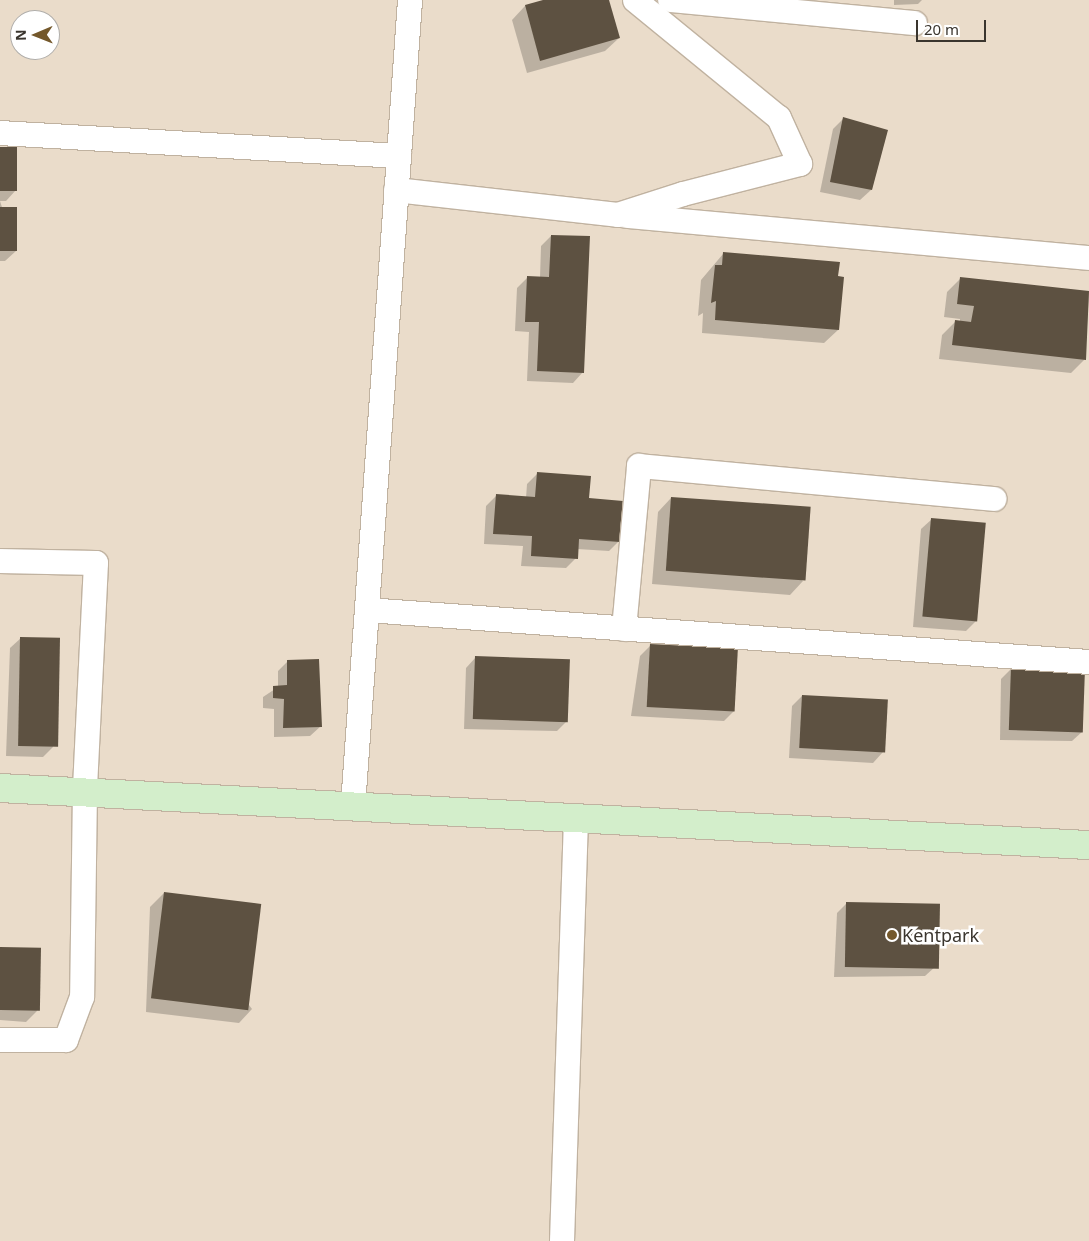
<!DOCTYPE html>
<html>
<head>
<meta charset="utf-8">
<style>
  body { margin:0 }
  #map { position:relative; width:1089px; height:1241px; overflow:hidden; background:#eadcca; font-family:"Noto Sans",sans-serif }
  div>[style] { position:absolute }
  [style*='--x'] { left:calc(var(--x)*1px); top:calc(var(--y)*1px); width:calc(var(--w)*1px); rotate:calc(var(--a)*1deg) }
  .shadow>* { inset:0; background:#0003 }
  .building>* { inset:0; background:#5d5141; transform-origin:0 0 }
  .roads { filter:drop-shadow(1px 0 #c0b2a0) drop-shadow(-1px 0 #c0b2a0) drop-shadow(0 1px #c0b2a0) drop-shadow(0 -1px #c0b2a0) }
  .minor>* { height:24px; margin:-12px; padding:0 12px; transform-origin:12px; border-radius:12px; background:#fff }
  .secondary>* { height:28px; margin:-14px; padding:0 14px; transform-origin:14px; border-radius:14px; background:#d3eecb }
  .dots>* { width:14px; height:14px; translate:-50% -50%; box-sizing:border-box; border:2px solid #fff; border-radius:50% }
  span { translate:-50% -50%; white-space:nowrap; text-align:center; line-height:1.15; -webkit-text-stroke:5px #fff; paint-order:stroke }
  .poi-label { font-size:18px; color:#3a352e }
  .left { translate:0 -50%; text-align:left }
  .north { position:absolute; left:10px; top:10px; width:50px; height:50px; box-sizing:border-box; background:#fff; border:1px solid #b0aeab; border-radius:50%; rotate:269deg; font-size:14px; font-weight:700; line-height:20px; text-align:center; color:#3a352e }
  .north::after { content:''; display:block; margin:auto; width:18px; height:22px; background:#74582b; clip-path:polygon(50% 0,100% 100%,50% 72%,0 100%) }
  .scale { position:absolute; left:916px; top:20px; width:70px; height:22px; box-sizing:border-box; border:2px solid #3a352e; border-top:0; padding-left:6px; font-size:15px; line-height:18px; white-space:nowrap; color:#3a352e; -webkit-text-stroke:4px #fff; paint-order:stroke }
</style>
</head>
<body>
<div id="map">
  <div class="shadow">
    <div style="clip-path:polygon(548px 0,608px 0,619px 38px,605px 51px,527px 73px,512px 20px,525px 6px)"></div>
    <div style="clip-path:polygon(894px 0,922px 0,918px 4px,894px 5px)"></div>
    <div style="clip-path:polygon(844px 118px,871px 190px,860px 200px,820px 192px,833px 129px)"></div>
    <div style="clip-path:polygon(0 148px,16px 190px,6px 201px,0 201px,16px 251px,5px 261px,0 261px)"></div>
    <div style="clip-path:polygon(551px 236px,583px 372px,573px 383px,527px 381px,529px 332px,515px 331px,517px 288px,527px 278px,540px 278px,541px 246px)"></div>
    <div style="clip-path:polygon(723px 254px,837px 278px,838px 330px,824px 343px,702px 333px,703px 313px,698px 316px,701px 280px)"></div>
    <div style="clip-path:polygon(961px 278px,1089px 292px,1085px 359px,1071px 373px,939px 359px,942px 335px,956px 321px,960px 322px,960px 319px,944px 317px,947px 292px)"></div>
    <div style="clip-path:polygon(537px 474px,588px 500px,619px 541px,609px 551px,577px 549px,576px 558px,566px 568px,521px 566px,523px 546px,484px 544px,486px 506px,496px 496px,526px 498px,527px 484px)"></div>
    <div style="clip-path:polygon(671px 498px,803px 581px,790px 595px,652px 584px,658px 512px)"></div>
    <div style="clip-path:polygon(932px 519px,976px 621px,966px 631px,913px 627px,921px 529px)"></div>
    <div style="clip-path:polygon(21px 638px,53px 747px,43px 757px,6px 756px,10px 648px)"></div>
    <div style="clip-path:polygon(650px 646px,734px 711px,724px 721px,631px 716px,640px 656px)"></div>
    <div style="clip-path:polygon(476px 657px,567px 721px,557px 731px,464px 729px,466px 668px)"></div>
    <div style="clip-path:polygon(288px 661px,321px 726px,310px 736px,274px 737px,274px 709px,263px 708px,263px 697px,278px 687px,278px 671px)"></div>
    <div style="clip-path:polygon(1011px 669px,1083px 731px,1072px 741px,1000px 740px,1001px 679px)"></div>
    <div style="clip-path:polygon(802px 696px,883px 752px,873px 763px,789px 758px,792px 706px)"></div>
    <div style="clip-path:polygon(164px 893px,252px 1009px,239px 1023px,146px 1012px,150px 907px)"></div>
    <div style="clip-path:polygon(847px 903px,936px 966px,925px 976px,834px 977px,837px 913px)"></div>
    <div style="clip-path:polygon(0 948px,37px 1011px,26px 1022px,0 1020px)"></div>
  </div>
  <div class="building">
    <div style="clip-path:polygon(543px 0,609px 0,620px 38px,540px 61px,525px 5px)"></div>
    <div style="clip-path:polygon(843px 117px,888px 130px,872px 190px,830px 182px)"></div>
    <div style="left:0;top:147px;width:17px;height:44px"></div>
    <div style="left:17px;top:207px;width:44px;height:17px;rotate:90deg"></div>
    <div style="clip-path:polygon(551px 235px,590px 236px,584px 373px,537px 371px,539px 322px,525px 322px,527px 276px,549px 277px)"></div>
    <div style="clip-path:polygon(723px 252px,840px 262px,838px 276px,844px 277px,839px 330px,715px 320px,716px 301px,711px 303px,715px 265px,722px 265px)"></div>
    <div style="clip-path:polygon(960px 277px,1089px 291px,1086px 360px,952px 345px,955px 320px,971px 322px,974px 306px,957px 304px)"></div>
    <div style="clip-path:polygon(537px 472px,591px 476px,589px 498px,623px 501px,620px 542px,579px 539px,578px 559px,531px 556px,532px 536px,493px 534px,496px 494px,535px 497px)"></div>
    <div style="left:671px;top:497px;width:140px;height:74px;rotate:4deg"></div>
    <div style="left:931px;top:518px;width:55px;height:99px;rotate:5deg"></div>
    <div style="left:20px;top:637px;width:40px;height:109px;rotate:1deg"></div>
    <div style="left:650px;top:644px;width:88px;height:63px;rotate:3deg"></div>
    <div style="left:475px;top:656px;width:95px;height:63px;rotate:2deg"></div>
    <div style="clip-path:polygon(319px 659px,322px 727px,283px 728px,284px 699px,273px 698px,273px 686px,287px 685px,287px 660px)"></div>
    <div style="left:1011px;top:667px;width:74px;height:63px;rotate:2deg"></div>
    <div style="left:802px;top:695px;width:86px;height:53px;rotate:3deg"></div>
    <div style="left:164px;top:892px;width:98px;height:107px;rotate:7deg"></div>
    <div style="left:846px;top:902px;width:94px;height:65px;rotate:1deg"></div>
    <div style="left:0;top:947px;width:41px;height:63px;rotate:1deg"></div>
  </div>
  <div class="roads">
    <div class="minor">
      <div style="--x:670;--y:0;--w:246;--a:5.4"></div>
      <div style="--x:0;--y:133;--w:400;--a:3.3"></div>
      <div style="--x:396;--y:190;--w:223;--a:6.4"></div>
      <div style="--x:618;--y:215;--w:68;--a:-17.9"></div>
      <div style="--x:683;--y:194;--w:121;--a:-14.4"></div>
      <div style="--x:800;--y:164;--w:51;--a:-114.5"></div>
      <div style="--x:779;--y:118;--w:186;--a:-140.7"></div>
      <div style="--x:627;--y:216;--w:464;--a:5.2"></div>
      <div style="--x:0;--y:561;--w:96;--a:1.2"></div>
      <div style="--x:96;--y:563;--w:227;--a:92.8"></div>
      <div style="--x:85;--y:790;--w:207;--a:90.8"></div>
      <div style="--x:82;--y:997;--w:46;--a:110.4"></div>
      <div style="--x:66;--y:1040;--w:66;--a:180"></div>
      <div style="--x:367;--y:610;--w:724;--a:4.12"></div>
      <div style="--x:624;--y:629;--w:164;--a:-84.7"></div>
      <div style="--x:639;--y:466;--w:357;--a:5.3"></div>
      <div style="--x:353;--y:806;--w:808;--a:-85.95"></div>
      <div style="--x:562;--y:1241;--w:424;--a:-88.1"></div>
    </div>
    <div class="secondary">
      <div style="--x:0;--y:788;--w:1090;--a:3"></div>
    </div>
  </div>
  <div class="dots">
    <div style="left:892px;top:935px;background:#74582b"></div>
  </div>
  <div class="poi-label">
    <span class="left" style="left:902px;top:935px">Kentpark</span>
  </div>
  <div class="north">N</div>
  <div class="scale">20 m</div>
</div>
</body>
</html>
